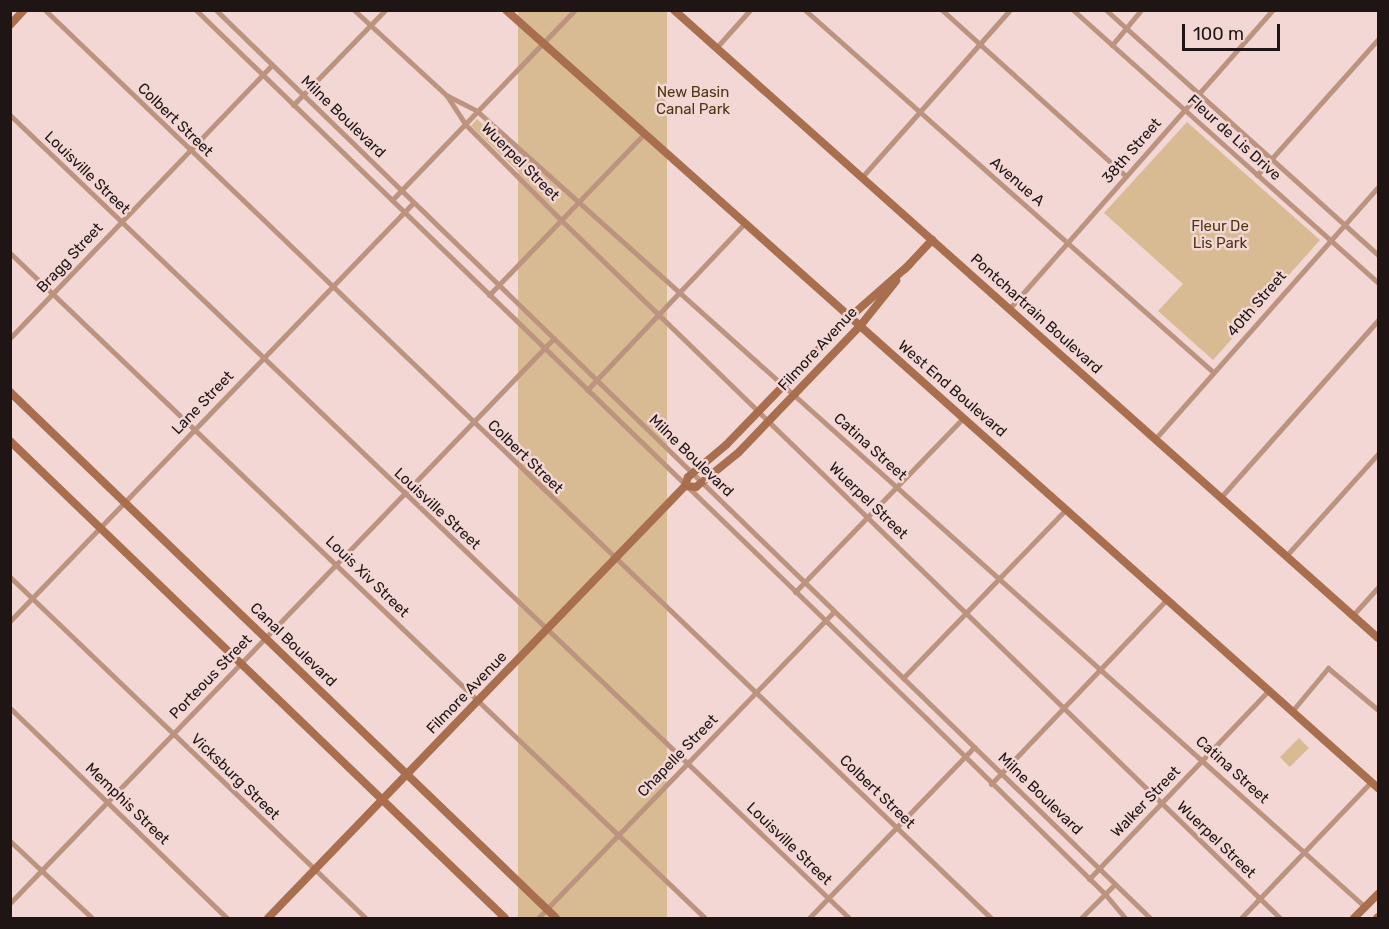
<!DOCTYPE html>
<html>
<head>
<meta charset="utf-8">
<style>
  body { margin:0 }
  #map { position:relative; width:1389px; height:929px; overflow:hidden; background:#f2d7d5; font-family:Rubik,sans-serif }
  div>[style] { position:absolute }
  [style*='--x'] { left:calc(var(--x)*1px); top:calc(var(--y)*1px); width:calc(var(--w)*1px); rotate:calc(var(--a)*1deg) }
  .green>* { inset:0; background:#d8bb93; transform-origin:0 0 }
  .street>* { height:5px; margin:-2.5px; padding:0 2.5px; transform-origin:2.5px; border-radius:2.5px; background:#bc937e }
  .secondary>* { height:8px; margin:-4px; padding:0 4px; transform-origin:4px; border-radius:4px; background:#a86e4e }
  span { translate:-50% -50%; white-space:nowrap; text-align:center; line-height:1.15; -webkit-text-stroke:5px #f2d7d5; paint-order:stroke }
  .park-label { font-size:15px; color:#4d3713 }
  .street-label { font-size:15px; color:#1e1514 }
  .frame { position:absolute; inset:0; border:12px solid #1e1514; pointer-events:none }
  .scale { position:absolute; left:1182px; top:24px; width:98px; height:27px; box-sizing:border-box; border:3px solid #1e1514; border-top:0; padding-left:8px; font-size:18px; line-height:21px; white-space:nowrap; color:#1e1514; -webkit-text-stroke:4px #f2d7d5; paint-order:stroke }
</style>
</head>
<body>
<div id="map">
  <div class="green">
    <div style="left:518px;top:11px;width:149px;height:1004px"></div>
    <div style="clip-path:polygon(477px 119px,573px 203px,562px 214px,471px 126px)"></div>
    <div style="clip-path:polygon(1187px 122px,1320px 240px,1213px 360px,1158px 311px,1183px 284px,1104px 213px)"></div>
    <div style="left:1299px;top:738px;width:14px;height:27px;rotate:45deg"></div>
  </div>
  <div class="street">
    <div style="--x:45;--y:10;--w:1311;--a:43.83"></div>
    <div style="--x:196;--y:10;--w:1018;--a:44.12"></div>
    <div style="--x:927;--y:719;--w:250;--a:44.5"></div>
    <div style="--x:1105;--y:894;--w:31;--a:50"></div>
    <div style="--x:216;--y:10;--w:1303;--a:44.19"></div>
    <div style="--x:354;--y:10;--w:125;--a:42.7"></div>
    <div style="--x:446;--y:95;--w:35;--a:27"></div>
    <div style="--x:477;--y:111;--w:1193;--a:41.87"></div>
    <div style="--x:805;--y:10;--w:545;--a:41.58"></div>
    <div style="--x:942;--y:10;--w:248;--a:42.1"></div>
    <div style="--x:1073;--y:10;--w:409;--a:41.8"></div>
    <div style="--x:1106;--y:10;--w:366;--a:42"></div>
    <div style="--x:1112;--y:45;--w:45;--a:-50.4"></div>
    <div style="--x:716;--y:48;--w:51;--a:-48.2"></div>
    <div style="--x:447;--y:96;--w:33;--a:57"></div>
    <div style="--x:465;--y:124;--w:137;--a:45"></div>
    <div style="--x:562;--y:221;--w:1001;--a:44.15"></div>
    <div style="--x:293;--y:105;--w:132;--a:-45.9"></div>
    <div style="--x:10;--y:115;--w:1161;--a:43.74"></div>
    <div style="--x:1257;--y:175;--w:182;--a:-48.3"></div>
    <div style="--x:862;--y:177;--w:223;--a:-48.5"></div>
    <div style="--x:392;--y:200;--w:264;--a:-46.1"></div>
    <div style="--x:10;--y:253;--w:962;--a:43.74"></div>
    <div style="--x:489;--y:295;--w:225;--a:-46.1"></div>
    <div style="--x:1009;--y:309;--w:399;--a:-48.6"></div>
    <div style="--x:10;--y:338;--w:378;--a:-46.2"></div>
    <div style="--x:587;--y:390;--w:228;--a:-46.6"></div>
    <div style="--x:1155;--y:439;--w:337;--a:-48.5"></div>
    <div style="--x:1221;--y:497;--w:237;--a:-48.4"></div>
    <div style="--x:1286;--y:556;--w:137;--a:-48"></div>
    <div style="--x:10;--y:577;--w:492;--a:43.8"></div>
    <div style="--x:795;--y:592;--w:243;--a:-46"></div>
    <div style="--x:1353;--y:615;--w:38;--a:-48"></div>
    <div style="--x:10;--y:621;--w:581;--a:-46.05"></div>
    <div style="--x:903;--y:678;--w:235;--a:-46"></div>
    <div style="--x:10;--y:708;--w:302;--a:44.1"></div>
    <div style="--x:1293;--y:710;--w:55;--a:-50.2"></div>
    <div style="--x:1328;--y:668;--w:65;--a:40"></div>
    <div style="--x:991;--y:784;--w:255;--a:-46.4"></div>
    <div style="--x:10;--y:841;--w:112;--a:43.2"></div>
    <div style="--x:1089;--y:879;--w:262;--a:-46.4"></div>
    <div style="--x:10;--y:903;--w:784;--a:-46.08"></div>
    <div style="--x:538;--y:918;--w:426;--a:-46"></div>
    <div style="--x:809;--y:918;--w:238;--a:-46"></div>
    <div style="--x:1081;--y:918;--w:48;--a:-45"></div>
    <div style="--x:1241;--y:918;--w:188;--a:-46.3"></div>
  </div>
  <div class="secondary">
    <div style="--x:506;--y:10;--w:1169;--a:41.74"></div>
    <div style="--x:674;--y:10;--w:943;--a:41.73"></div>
    <div style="--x:10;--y:25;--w:21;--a:-47"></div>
    <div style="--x:905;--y:269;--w:40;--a:-47"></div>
    <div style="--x:10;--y:392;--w:758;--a:43.93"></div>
    <div style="--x:10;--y:441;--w:687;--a:43.94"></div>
    <div style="--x:685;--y:486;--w:11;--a:5"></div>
    <div style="--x:696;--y:487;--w:55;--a:-39.1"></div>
    <div style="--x:739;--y:452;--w:175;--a:-46.2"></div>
    <div style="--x:860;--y:326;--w:58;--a:-51.3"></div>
    <div style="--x:268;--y:918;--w:600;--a:-46.01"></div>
    <div style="--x:685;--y:486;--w:9;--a:-72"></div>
    <div style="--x:688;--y:477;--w:50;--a:-40.1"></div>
    <div style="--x:726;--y:445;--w:178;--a:-45.9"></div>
    <div style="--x:850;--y:317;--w:79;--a:-41.4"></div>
    <div style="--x:1354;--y:918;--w:34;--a:-45"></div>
    <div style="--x:1377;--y:918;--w:1;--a:-45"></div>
  </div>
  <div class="park-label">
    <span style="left:693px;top:101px">New Basin<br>Canal Park</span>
    <span style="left:1220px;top:235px">Fleur De<br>Lis Park</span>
  </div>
  <div class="street-label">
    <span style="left:343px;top:117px;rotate:44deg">Milne Boulevard</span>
    <span style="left:175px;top:120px;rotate:44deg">Colbert Street</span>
    <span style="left:1234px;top:138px;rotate:42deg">Fleur de Lis Drive</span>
    <span style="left:1132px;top:151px;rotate:-49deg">38th Street</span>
    <span style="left:520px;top:162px;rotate:45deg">Wuerpel Street</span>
    <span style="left:87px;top:173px;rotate:44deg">Louisville Street</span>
    <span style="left:1017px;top:182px;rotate:41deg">Avenue A</span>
    <span style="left:70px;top:258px;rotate:-47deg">Bragg Street</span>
    <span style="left:1257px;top:304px;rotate:-49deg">40th Street</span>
    <span style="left:1036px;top:314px;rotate:42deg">Pontchartrain Boulevard</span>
    <span style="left:818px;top:349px;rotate:-47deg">Filmore Avenue</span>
    <span style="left:952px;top:389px;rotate:41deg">West End Boulevard</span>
    <span style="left:203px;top:403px;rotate:-46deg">Lane Street</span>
    <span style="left:870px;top:447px;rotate:42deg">Catina Street</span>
    <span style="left:691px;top:456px;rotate:44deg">Milne Boulevard</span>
    <span style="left:525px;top:457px;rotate:44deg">Colbert Street</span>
    <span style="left:868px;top:501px;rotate:44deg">Wuerpel Street</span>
    <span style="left:437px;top:509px;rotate:43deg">Louisville Street</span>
    <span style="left:367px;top:577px;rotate:44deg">Louis Xiv Street</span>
    <span style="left:293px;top:645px;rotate:44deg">Canal Boulevard</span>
    <span style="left:211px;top:677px;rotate:-46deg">Porteous Street</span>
    <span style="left:467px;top:693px;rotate:-46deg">Filmore Avenue</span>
    <span style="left:678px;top:756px;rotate:-46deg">Chapelle Street</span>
    <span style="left:1232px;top:770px;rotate:42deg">Catina Street</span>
    <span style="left:235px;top:777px;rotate:44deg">Vicksburg Street</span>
    <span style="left:877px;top:792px;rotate:44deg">Colbert Street</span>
    <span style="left:1040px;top:794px;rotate:44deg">Milne Boulevard</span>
    <span style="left:1146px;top:802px;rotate:-46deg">Walker Street</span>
    <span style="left:127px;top:804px;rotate:44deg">Memphis Street</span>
    <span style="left:1216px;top:840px;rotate:44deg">Wuerpel Street</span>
    <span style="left:789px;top:844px;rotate:44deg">Louisville Street</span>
  </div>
  <div class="frame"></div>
  <div class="scale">100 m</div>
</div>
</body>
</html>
